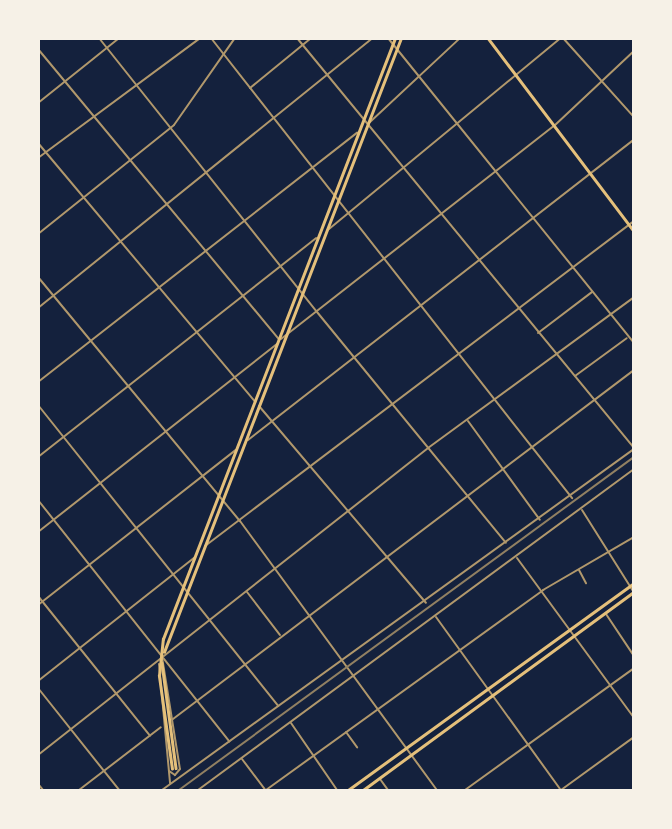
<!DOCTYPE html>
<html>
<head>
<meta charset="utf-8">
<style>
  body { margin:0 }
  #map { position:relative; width:672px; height:829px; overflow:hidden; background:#14213d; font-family:"Archivo Narrow",sans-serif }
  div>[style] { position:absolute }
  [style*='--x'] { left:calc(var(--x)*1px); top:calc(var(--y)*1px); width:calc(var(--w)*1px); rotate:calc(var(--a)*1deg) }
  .minor>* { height:2px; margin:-1px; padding:0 1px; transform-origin:1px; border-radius:1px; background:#b1986c }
  .tertiary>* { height:2px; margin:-1px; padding:0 1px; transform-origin:1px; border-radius:1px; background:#b1986c }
  .secondary>* { height:2.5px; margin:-1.25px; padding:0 1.25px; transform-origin:1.25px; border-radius:1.25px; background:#e5c07b }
  .rail>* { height:2px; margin:-1px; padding:0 1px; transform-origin:1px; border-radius:1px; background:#918062 }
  span { translate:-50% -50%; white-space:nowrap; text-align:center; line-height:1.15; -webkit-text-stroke:5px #f6f1e7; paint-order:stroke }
  .frame { position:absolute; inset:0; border:40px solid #f6f1e7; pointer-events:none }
</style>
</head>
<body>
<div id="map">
  <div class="minor">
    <div style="--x:211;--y:38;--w:585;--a:51.88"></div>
    <div style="--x:297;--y:38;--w:531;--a:50.58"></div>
    <div style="--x:388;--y:38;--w:392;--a:51.1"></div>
    <div style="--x:563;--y:38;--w:106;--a:48.1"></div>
    <div style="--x:38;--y:49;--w:377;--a:50.3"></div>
    <div style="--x:250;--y:88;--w:79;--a:-39.3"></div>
    <div style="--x:38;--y:103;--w:104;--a:-38.7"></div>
    <div style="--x:370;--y:122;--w:123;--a:-43"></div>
    <div style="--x:38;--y:143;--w:338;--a:50"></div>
    <div style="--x:38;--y:158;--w:202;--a:-36.5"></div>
    <div style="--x:329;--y:229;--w:301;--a:-39.5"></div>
    <div style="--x:38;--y:234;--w:174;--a:-38.7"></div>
    <div style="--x:174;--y:125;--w:106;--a:-55"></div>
    <div style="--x:38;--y:308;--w:430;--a:-38.9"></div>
    <div style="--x:317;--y:312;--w:298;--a:50.7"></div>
    <div style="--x:538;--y:333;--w:68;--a:-37.2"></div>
    <div style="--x:575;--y:376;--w:64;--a:-36.2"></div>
    <div style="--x:38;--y:382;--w:405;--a:-38"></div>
    <div style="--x:38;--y:405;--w:385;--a:51.4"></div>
    <div style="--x:259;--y:406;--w:258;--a:49.7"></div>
    <div style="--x:468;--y:421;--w:122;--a:54"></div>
    <div style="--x:248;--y:440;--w:489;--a:-37.9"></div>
    <div style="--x:38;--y:457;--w:354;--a:-38.2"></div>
    <div style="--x:38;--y:500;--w:308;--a:51.6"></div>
    <div style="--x:582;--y:510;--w:96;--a:57.8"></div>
    <div style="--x:205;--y:546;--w:538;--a:-37.15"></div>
    <div style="--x:517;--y:558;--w:198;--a:53.8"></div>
    <div style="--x:579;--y:570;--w:15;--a:62"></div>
    <div style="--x:247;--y:592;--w:54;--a:52.5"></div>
    <div style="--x:38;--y:596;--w:179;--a:51.3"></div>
    <div style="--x:38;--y:605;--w:251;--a:-38.1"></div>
    <div style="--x:606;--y:614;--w:50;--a:56.3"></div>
    <div style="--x:436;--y:617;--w:213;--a:54.2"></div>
    <div style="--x:162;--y:657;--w:113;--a:80.9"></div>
    <div style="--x:180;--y:769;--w:8;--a:130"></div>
    <div style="--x:175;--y:775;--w:7;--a:-146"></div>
    <div style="--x:159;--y:664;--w:120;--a:84.7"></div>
    <div style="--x:38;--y:681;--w:199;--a:-38.3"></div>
    <div style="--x:38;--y:688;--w:130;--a:51.5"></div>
    <div style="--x:173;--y:719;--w:578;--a:-37.13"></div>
    <div style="--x:291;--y:723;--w:81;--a:55.5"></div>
    <div style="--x:346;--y:732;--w:19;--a:54"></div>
    <div style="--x:38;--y:755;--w:496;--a:-38.2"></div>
    <div style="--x:428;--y:448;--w:255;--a:-36.2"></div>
    <div style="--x:242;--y:759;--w:39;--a:53"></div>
    <div style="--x:380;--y:779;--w:14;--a:54"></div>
    <div style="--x:38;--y:784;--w:8;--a:50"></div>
    <div style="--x:79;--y:790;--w:103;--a:-37.5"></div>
    <div style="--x:162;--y:790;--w:582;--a:-35.85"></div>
    <div style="--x:198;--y:790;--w:541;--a:-36.36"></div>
    <div style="--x:266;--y:790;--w:342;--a:-35.8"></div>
    <div style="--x:543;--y:590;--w:105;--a:-30.2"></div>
    <div style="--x:465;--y:790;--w:208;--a:-35.8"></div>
    <div style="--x:561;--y:790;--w:90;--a:-36"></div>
  </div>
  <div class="tertiary">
    <div style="--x:99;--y:38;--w:349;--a:51.5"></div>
    <div style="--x:38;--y:277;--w:317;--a:50.4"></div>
    <div style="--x:240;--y:521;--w:333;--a:53.8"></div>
    <div style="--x:281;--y:339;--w:346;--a:-38"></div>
    <div style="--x:554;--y:126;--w:110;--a:-43.2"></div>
    <div style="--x:38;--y:532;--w:304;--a:-38.2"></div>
  </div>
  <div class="secondary">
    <div style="--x:488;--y:38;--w:242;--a:52.9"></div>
    <div style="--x:164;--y:652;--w:658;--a:-68.89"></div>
    <div style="--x:162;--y:663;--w:106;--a:82.4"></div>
    <div style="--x:172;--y:769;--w:94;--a:-98"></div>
    <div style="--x:159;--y:676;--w:37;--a:-84"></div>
    <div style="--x:163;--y:639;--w:644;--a:-68.89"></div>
    <div style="--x:348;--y:790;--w:353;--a:-35.9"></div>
    <div style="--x:363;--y:790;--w:336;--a:-36.2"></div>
  </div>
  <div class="rail">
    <div style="--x:179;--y:790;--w:564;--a:-36.2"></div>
  </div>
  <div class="frame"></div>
</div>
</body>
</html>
